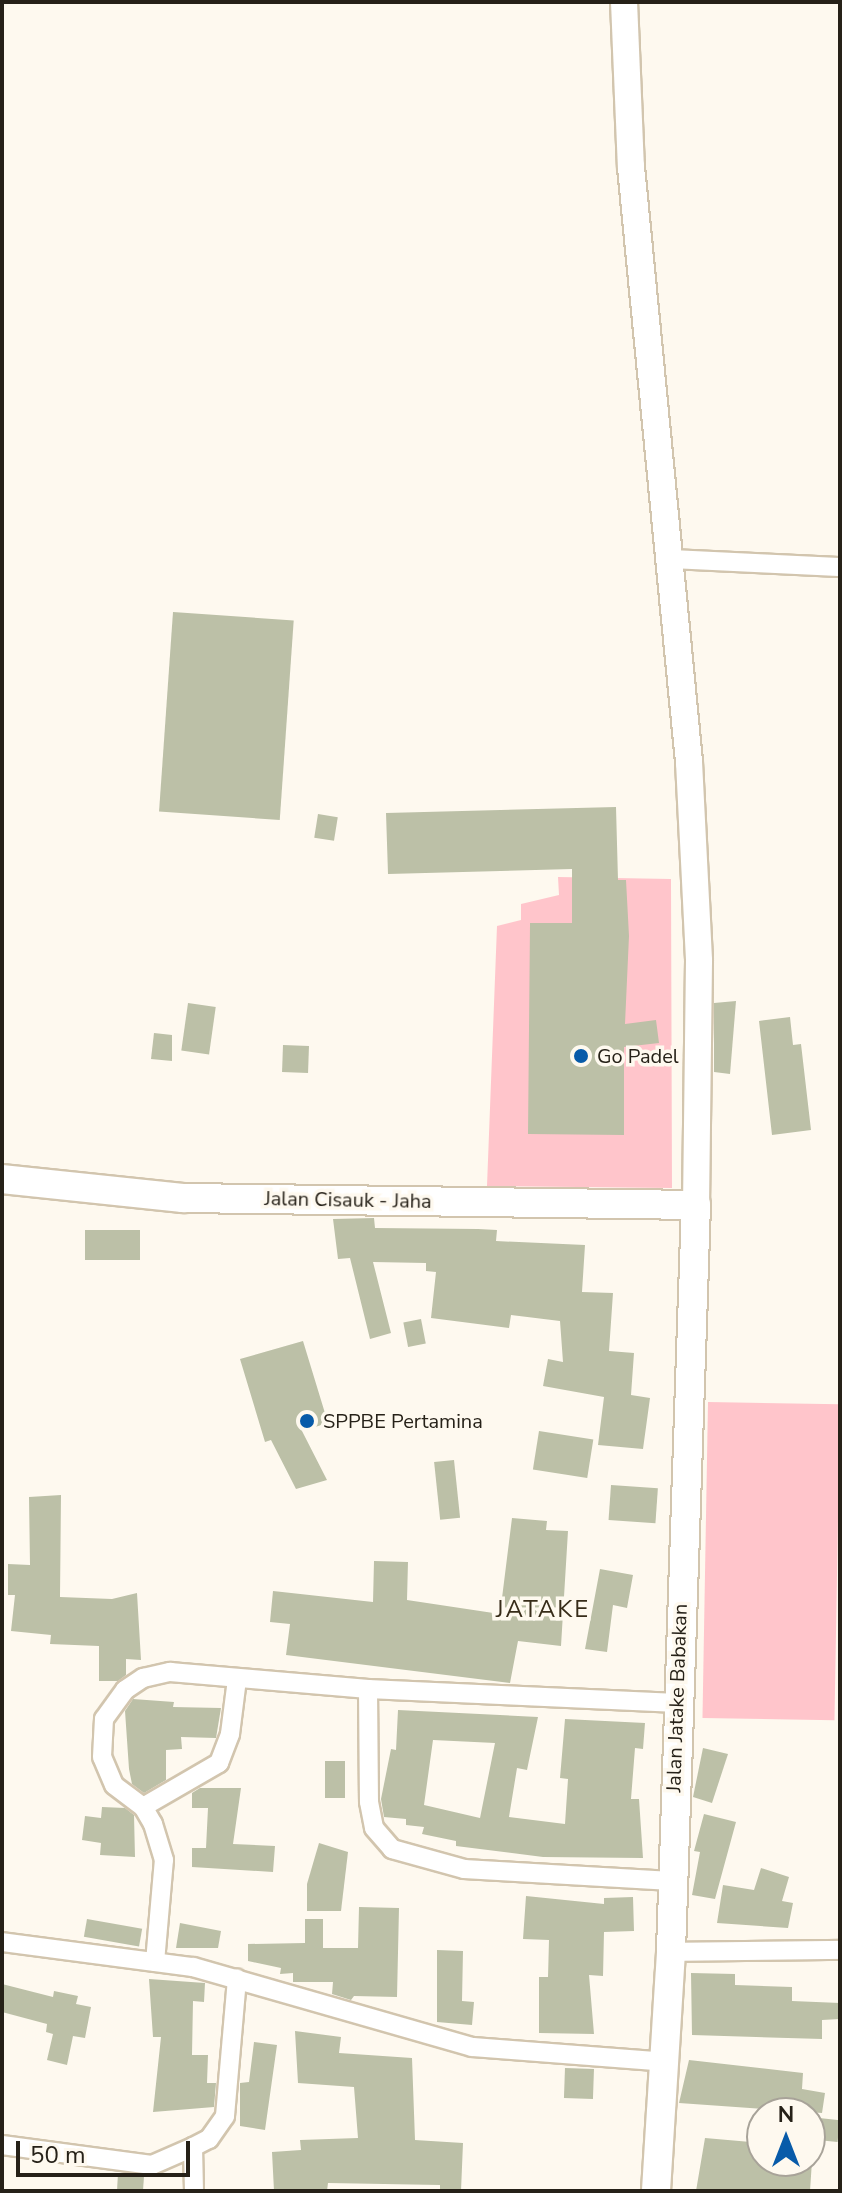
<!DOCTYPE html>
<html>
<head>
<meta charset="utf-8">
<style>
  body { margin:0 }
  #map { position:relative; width:842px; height:2193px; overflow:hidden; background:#fef9ef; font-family:"Nunito Sans",sans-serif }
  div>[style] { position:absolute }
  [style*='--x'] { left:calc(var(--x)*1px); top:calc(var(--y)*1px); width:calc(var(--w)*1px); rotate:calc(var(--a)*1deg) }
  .green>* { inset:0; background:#ffc5cb; transform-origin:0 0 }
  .building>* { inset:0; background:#bcc0a7; transform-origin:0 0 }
  .roads { filter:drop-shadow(2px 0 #d2c5ae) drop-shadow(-2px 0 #d2c5ae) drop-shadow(0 2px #d2c5ae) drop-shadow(0 -2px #d2c5ae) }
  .minor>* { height:18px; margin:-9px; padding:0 9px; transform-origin:9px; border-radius:9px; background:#fff }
  .secondary>* { height:26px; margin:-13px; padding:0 13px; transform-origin:13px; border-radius:13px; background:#fff }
  .primary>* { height:28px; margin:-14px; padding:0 14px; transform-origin:14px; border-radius:14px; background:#fff }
  .dots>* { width:22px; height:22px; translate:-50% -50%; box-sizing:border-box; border:4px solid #fef9ef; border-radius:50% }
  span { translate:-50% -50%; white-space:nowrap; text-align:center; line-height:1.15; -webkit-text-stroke:7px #fef9ef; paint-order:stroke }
  .poi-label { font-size:20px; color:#262118 }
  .left { translate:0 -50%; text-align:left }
  .street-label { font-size:20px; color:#262118 }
  .quarter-label { font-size:24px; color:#372c19; letter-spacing:2px }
  .frame { position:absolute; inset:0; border:4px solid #262118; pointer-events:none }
  .north { position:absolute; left:746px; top:2097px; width:80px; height:80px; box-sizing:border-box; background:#fef9ef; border:2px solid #a8a399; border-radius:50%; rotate:0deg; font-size:22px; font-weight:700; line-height:32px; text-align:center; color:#262118 }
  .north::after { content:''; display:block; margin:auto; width:28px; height:36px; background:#085ba9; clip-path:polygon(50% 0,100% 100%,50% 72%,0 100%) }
  .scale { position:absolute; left:16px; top:2141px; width:174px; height:36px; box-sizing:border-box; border:4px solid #262118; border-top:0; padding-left:10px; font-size:24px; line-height:28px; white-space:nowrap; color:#262118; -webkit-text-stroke:6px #fef9ef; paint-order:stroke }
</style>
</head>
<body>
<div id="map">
  <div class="green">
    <div style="clip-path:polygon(558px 877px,671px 879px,672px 1188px,487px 1186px,497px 926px,521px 920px,521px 904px,559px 895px)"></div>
    <div style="left:708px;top:1402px;width:132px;height:316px;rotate:1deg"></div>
  </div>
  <div class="building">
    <div style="left:173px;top:612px;width:121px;height:200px;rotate:4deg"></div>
    <div style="clip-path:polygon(616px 807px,618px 880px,626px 880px,629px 936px,625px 1024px,656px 1020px,659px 1043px,624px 1047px,624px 1135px,528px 1134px,530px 923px,572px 923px,572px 869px,388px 874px,386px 813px)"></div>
    <div style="left:318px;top:814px;width:20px;height:24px;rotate:9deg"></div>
    <div style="clip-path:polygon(736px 1001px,730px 1074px,714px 1072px,714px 1003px)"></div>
    <div style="left:188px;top:1003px;width:28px;height:48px;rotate:8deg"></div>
    <div style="clip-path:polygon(790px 1017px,793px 1045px,801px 1044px,811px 1130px,772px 1135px,759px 1021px)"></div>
    <div style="clip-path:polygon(154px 1033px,172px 1035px,172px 1061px,151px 1059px)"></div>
    <div style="left:283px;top:1045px;width:26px;height:27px;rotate:2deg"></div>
    <div style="clip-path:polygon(374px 1218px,375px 1228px,478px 1229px,497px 1230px,496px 1241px,585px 1245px,582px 1292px,613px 1293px,609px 1351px,634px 1353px,631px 1395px,650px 1398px,643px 1449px,598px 1445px,604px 1397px,543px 1386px,548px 1359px,563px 1362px,560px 1321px,511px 1315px,509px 1328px,431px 1318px,436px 1272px,426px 1271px,426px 1263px,373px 1262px,391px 1333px,370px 1339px,350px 1258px,338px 1259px,333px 1219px)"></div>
    <div style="left:85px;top:1230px;width:55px;height:30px"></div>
    <div style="left:421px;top:1319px;width:25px;height:18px;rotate:79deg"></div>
    <div style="clip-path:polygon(303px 1341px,328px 1423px,302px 1431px,327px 1480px,296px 1489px,271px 1440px,265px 1442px,240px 1359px)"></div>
    <div style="left:539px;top:1431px;width:55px;height:39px;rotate:9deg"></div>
    <div style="left:454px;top:1460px;width:58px;height:20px;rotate:84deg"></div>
    <div style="left:611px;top:1485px;width:47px;height:35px;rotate:4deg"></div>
    <div style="clip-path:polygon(61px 1495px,60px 1597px,112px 1599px,137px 1593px,141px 1660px,126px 1659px,126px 1675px,118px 1681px,99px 1681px,99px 1646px,50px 1644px,51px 1635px,11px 1631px,15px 1595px,8px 1595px,8px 1564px,30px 1565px,29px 1497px)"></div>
    <div style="clip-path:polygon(512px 1518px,547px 1521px,546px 1530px,568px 1531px,561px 1646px,518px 1641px,510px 1683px,286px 1655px,290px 1624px,270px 1622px,273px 1591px,373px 1602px,374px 1561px,408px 1562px,407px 1600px,500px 1614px)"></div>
    <div style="clip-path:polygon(600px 1569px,633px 1575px,627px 1608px,613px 1605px,607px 1652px,585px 1649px)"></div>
    <div style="clip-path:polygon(133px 1699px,174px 1702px,173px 1707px,221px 1708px,216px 1738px,181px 1737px,182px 1749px,166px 1750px,166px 1780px,144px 1793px,132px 1784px,129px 1769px,125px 1711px)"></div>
    <div style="clip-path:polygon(evenodd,398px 1710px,538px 1717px,527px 1770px,517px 1768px,509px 1817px,565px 1824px,568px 1779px,560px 1778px,565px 1719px,645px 1723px,643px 1749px,635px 1748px,631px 1799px,639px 1799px,643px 1858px,543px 1857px,456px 1846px,456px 1841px,422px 1834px,424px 1827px,406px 1825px,406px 1819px,384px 1817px,381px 1799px,391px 1749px,396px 1750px,398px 1710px,433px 1740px,495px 1743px,480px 1818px,424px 1805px,433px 1740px)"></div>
    <div style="clip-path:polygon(703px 1748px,728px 1754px,712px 1803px,693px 1797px)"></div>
    <div style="left:325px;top:1761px;width:20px;height:37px"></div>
    <div style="clip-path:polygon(200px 1788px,241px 1788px,233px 1844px,275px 1846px,273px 1872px,192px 1867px,192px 1848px,206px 1848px,208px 1808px,192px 1808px,192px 1793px)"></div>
    <div style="clip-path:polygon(102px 1807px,125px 1808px,134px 1815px,135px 1857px,100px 1855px,101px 1843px,82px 1840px,85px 1816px,101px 1818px)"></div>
    <div style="clip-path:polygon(704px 1814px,736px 1822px,715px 1899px,692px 1895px,700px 1852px,694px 1851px)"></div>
    <div style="clip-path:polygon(319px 1843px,348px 1852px,341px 1911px,307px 1911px,307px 1884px)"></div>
    <div style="clip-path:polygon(761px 1868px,789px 1877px,782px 1901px,793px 1903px,788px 1928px,717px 1923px,723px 1885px,754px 1890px)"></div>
    <div style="clip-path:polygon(526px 1896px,604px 1904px,604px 1898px,633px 1897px,634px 1931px,604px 1932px,603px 1976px,589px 1975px,594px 2034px,539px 2033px,539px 1977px,548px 1977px,549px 1940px,523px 1939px)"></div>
    <div style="clip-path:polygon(359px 1907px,399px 1908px,397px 1997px,354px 1996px,351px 2000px,332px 1994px,333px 1982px,293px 1982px,293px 1973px,280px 1974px,281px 1968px,248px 1961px,248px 1944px,305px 1943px,305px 1919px,323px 1919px,323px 1948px,358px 1948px)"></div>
    <div style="left:87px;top:1919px;width:56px;height:18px;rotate:10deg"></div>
    <div style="clip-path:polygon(180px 1923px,221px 1931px,218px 1948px,176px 1948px)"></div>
    <div style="clip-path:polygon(437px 1950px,463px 1951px,462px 2001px,474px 2002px,472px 2025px,437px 2022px)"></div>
    <div style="clip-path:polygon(691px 1973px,735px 1974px,735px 1985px,792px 1987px,792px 2001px,840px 2003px,840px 2019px,822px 2020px,822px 2039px,692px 2035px)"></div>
    <div style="clip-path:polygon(149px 1979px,205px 1983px,204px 2002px,193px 2001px,192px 2055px,208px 2055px,207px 2083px,216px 2083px,214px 2107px,153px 2112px,161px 2037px,153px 2037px)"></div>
    <div style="clip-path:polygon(2px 1984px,53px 1997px,54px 1991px,78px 1996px,76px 2004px,91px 2007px,85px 2038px,73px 2036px,67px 2065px,47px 2060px,53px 2034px,46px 2032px,47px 2024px,2px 2012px)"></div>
    <div style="clip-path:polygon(295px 2031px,341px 2037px,339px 2053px,412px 2058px,415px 2140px,463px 2143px,461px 2191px,440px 2191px,440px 2185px,328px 2183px,327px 2191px,274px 2191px,272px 2152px,301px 2150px,300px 2140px,358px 2138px,354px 2087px,298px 2083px)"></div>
    <div style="clip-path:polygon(254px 2042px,277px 2045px,265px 2130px,240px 2126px,240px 2083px,249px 2082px)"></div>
    <div style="clip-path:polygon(689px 2060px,803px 2073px,802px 2089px,825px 2093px,822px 2113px,679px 2103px)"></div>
    <div style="left:565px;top:2068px;width:29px;height:30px;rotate:2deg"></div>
    <div style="left:810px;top:2117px;width:30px;height:22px;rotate:6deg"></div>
    <div style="clip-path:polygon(705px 2138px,762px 2143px,762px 2161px,812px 2161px,810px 2191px,696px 2191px)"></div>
    <div style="clip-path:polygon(118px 2173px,144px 2176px,143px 2191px,117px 2191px)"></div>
  </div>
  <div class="roads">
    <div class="minor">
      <div style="--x:670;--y:559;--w:170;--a:2.7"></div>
      <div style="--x:368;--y:1689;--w:113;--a:89.5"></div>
      <div style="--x:369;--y:1802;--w:26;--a:79"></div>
      <div style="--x:374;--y:1828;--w:28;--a:49"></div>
      <div style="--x:392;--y:1849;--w:75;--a:15.5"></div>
      <div style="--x:464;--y:1869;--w:208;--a:3.3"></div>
      <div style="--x:143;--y:1807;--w:88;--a:-30.1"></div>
      <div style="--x:219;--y:1763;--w:31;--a:-69"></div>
      <div style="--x:230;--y:1734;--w:55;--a:-82.7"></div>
      <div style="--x:2;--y:1942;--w:193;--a:7.5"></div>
      <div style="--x:193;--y:1967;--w:290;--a:16"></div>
      <div style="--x:472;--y:2047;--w:194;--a:4.4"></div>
      <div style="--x:671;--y:1952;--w:169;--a:-0.7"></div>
      <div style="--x:155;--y:1962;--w:102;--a:-85"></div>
      <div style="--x:164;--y:1860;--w:38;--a:-107"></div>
      <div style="--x:153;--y:1824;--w:20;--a:-120"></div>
      <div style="--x:143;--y:1807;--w:36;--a:-143"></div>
      <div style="--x:114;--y:1785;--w:30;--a:-113"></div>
      <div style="--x:102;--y:1757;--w:38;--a:-87"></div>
      <div style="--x:104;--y:1719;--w:36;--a:-54"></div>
      <div style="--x:125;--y:1690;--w:22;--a:-34"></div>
      <div style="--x:143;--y:1678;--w:28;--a:-13"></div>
      <div style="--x:170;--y:1672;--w:199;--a:4.9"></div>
      <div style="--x:368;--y:1689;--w:309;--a:2.6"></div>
      <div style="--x:2;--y:2145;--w:151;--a:7.6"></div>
      <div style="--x:152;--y:2165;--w:45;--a:-23.7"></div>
      <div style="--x:193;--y:2147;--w:44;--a:88.7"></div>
      <div style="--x:193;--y:2147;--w:18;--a:-27"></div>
      <div style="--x:209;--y:2139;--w:28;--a:-55"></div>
      <div style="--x:225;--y:2116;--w:138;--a:-85"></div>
    </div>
    <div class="secondary">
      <div style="--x:624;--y:2;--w:165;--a:87.6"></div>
      <div style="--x:631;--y:167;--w:598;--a:84.43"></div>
      <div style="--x:689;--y:762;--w:199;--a:87.1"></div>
      <div style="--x:699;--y:961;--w:244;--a:90.7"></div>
    </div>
    <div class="primary">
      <div style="--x:2;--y:1179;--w:182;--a:6"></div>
      <div style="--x:183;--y:1198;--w:513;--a:0.78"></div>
      <div style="--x:696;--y:1205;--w:747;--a:91.92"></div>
      <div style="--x:671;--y:1952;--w:239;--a:93.6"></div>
    </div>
  </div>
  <div class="dots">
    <div style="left:581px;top:1056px;background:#085ba9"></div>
    <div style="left:307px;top:1421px;background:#085ba9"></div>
  </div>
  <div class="poi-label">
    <span class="left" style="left:597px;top:1056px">Go Padel</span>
    <span class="left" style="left:323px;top:1421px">SPPBE Pertamina</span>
  </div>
  <div class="street-label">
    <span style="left:348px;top:1200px;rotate:1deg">Jalan Cisauk - Jaha</span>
    <span style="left:677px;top:1698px;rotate:-88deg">Jalan Jatake Babakan</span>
  </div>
  <div class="quarter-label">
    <span style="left:543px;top:1610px">JATAKE</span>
  </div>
  <div class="frame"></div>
  <div class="north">N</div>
  <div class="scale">50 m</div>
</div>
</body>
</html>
